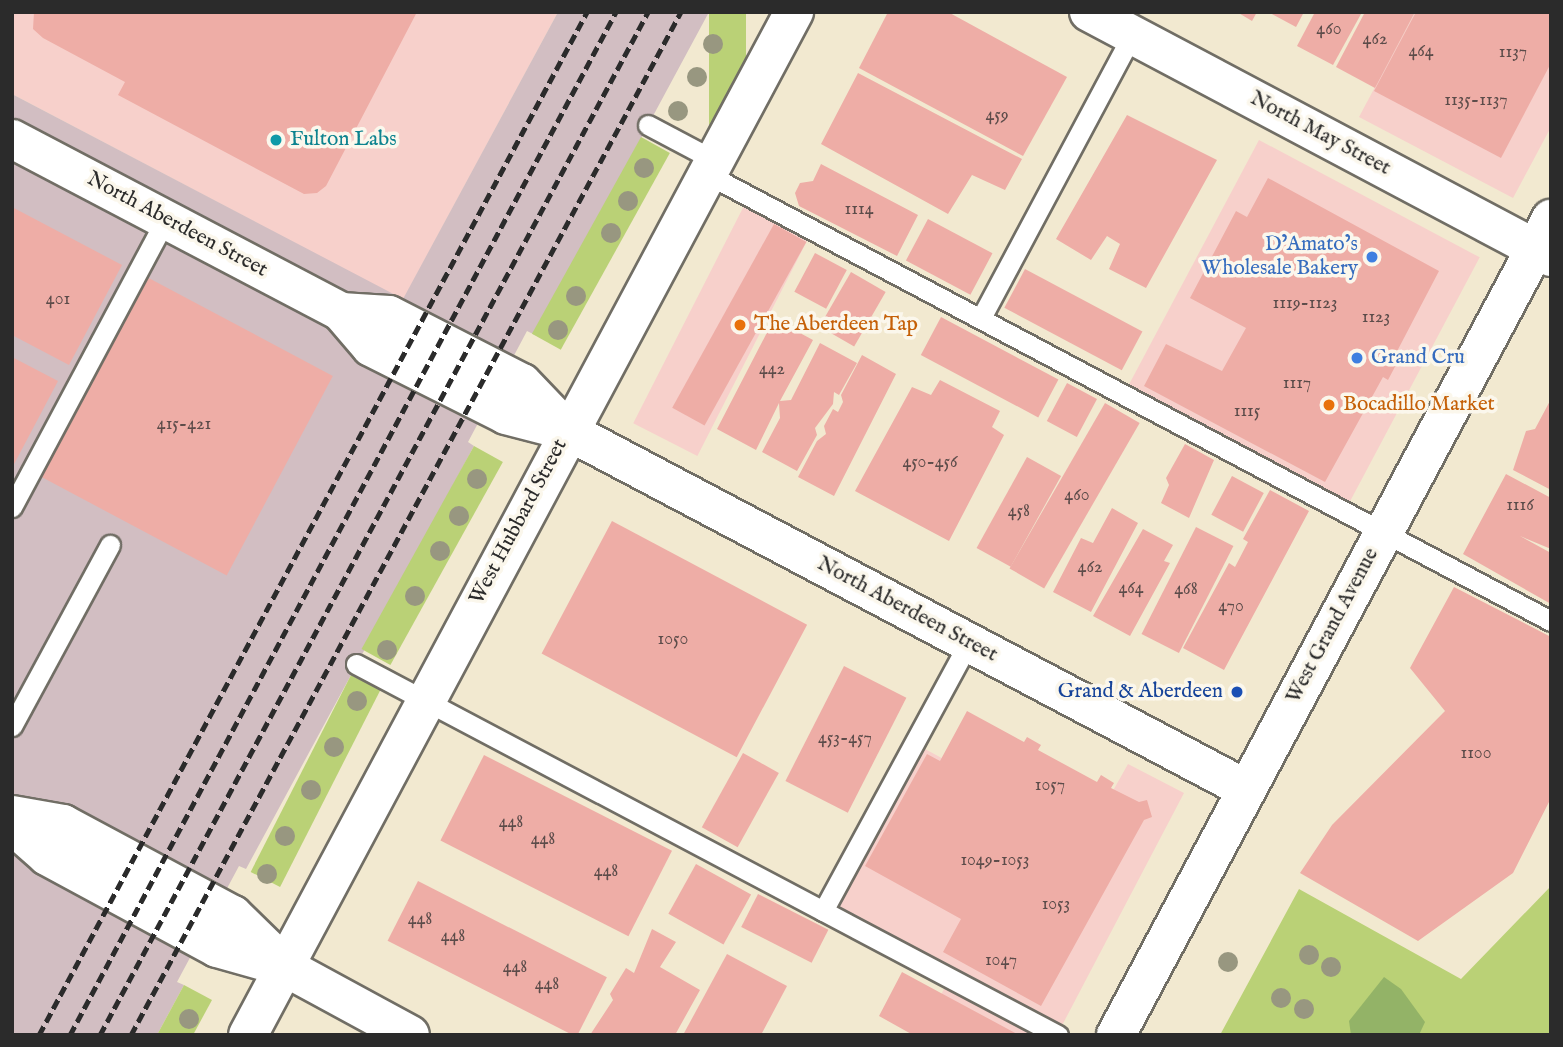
<!DOCTYPE html>
<html>
<head>
<meta charset="utf-8">
<style>
  body { margin:0 }
  #map { position:relative; width:1563px; height:1047px; overflow:hidden; background:#f2e9d0; font-family:"IM FELL English",serif }
  div>[style] { position:absolute }
  [style*='--x'] { left:calc(var(--x)*1px); top:calc(var(--y)*1px); width:calc(var(--w)*1px); rotate:calc(var(--a)*1deg) }
  .built>* { inset:0; background:#f7d0cb; transform-origin:0 0 }
  .industrial>* { inset:0; background:#d2bec2 }
  .green>* { inset:0; background:#bad176; transform-origin:0 0 }
  .forest>* { inset:0; background:#93b367 }
  .building>* { inset:0; background:#eeada6; transform-origin:0 0 }
  .roads { filter:drop-shadow(2px 0 #716e65) drop-shadow(-2px 0 #716e65) drop-shadow(0 2px #716e65) drop-shadow(0 -2px #716e65) }
  .lane>* { height:19px; margin:-9.5px; padding:0 9.5px; transform-origin:9.5px; border-radius:9.5px; background:#fff }
  .street>* { height:38px; margin:-19px; padding:0 19px; transform-origin:19px; border-radius:19px; background:#fff }
  .secondary>* { height:38px; margin:-19px; padding:0 19px; transform-origin:19px; border-radius:19px; background:#fff }
  .rail>* { height:5px; margin-top:-2.5px; transform-origin:0; background:repeating-linear-gradient(90deg,#2b2b2b 0 10px,transparent 0 15px) }
  .trees>* { width:20px; height:20px; margin:-10px; border-radius:50%; background:#989780 }
  .dots>* { width:19px; height:19px; translate:-50% -50%; box-sizing:border-box; border:4px solid #fbf7ec; border-radius:50% }
  span { translate:-50% -50%; white-space:nowrap; text-align:center; line-height:1.15; -webkit-text-stroke:7px #fbf7ec; paint-order:stroke }
  .number-label { font-size:18px; color:#5c4c4a }
  .number-label span { -webkit-text-stroke-width:0 }
  .street-label { font-size:21px; color:#2b2b2b }
  .culture-label { font-size:21px; color:#0d838f }
  .left { translate:0 -50%; text-align:left }
  .shop-label { font-size:21px; color:#366cbe }
  .right { translate:-100% -50%; text-align:right }
  .food-label { font-size:21px; color:#c56008 }
  .transit-label { font-size:21px; color:#164399 }
  .frame { position:absolute; inset:0; border:14px solid #2b2b2b; pointer-events:none }
</style>
</head>
<body>
<div id="map">
  <div class="built">
    <div style="clip-path:polygon(12px 12px,558px 12px,403px 300px,12px 94px)"></div>
    <div style="clip-path:polygon(1415px 12px,1551px 12px,1551px 127px,1513px 198px,1359px 117px)"></div>
    <div style="left:1259px;top:140px;width:250px;height:288px;rotate:28deg"></div>
    <div style="left:749px;top:196px;width:72px;height:255px;rotate:27deg"></div>
    <div style="clip-path:polygon(914px 743px,1087px 837px,1128px 764px,1184px 793px,1057px 1035px,919px 1035px,950px 978px,823px 911px)"></div>
  </div>
  <div class="industrial">
    <div style="clip-path:polygon(558px 12px,709px 12px,535px 335px,527px 331px,468px 442px,474px 446px,351px 675px,246px 869px,239px 866px,177px 982px,184px 985px,157px 1035px,12px 1035px,12px 94px,403px 299px)"></div>
  </div>
  <div class="green">
    <div style="left:709px;top:12px;width:37px;height:117px"></div>
    <div style="left:641px;top:137px;width:33px;height:225px;rotate:29deg"></div>
    <div style="left:474px;top:446px;width:33px;height:232px;rotate:29deg"></div>
    <div style="left:351px;top:675px;width:33px;height:221px;rotate:27deg"></div>
    <div style="clip-path:polygon(1551px 886px,1551px 1035px,1220px 1035px,1299px 889px,1461px 979px)"></div>
    <div style="clip-path:polygon(184px 985px,212px 1000px,193px 1035px,157px 1035px)"></div>
  </div>
  <div class="forest">
    <div style="clip-path:polygon(1384px 977px,1401px 989px,1425px 1022px,1419px 1035px,1351px 1035px,1349px 1021px)"></div>
  </div>
  <div class="building">
    <div style="clip-path:polygon(34px 12px,417px 12px,326px 186px,317px 193px,304px 194px,118px 95px,125px 82px,43px 38px,33px 29px)"></div>
    <div style="clip-path:polygon(888px 12px,948px 12px,1067px 77px,1023px 156px,859px 68px)"></div>
    <div style="clip-path:polygon(1237px 12px,1257px 12px,1252px 21px)"></div>
    <div style="clip-path:polygon(1268px 12px,1304px 12px,1296px 27px)"></div>
    <div style="clip-path:polygon(1315px 12px,1361px 14px,1333px 65px,1297px 46px)"></div>
    <div style="clip-path:polygon(1365px 12px,1415px 12px,1375px 88px,1336px 67px)"></div>
    <div style="clip-path:polygon(1416px 12px,1551px 12px,1551px 63px,1501px 158px,1374px 91px)"></div>
    <div style="clip-path:polygon(858px 73px,1022px 159px,1005px 190px,972px 175px,948px 214px,821px 144px)"></div>
    <div style="clip-path:polygon(1127px 115px,1217px 160px,1146px 288px,1109px 269px,1120px 244px,1107px 236px,1091px 260px,1056px 239px)"></div>
    <div style="clip-path:polygon(821px 164px,918px 215px,897px 256px,799px 206px,795px 193px,800px 183px,813px 181px)"></div>
    <div style="clip-path:polygon(1268px 178px,1439px 271px,1393px 359px,1398px 361px,1388px 380px,1383px 377px,1325px 482px,1144px 386px,1166px 344px,1222px 371px,1246px 328px,1190px 298px,1236px 211px,1247px 217px)"></div>
    <div style="clip-path:polygon(12px 207px,122px 265px,69px 365px,12px 335px)"></div>
    <div style="left:928px;top:219px;width:73px;height:47px;rotate:28deg"></div>
    <div style="left:774px;top:224px;width:37px;height:210px;rotate:29deg"></div>
    <div style="left:815px;top:253px;width:36px;height:44px;rotate:28deg"></div>
    <div style="left:1025px;top:269px;width:133px;height:44px;rotate:28deg"></div>
    <div style="left:851px;top:272px;width:40px;height:63px;rotate:30deg"></div>
    <div style="left:143px;top:275px;width:215px;height:226px;rotate:28deg"></div>
    <div style="left:941px;top:317px;width:133px;height:43px;rotate:28deg"></div>
    <div style="clip-path:polygon(774px 319px,813px 340px,780px 401px,791px 400px,820px 343px,857px 363px,839px 395px,834px 392px,833px 404px,815px 428px,817px 435px,797px 471px,762px 452px,780px 418px,779px 403px,756px 450px,717px 429px)"></div>
    <div style="clip-path:polygon(862px 355px,896px 374px,834px 496px,798px 477px,817px 441px,826px 434px,824px 426px,833px 409px,838px 412px,843px 402px,841px 395px)"></div>
    <div style="clip-path:polygon(12px 357px,58px 381px,12px 468px)"></div>
    <div style="clip-path:polygon(940px 380px,1000px 411px,992px 427px,1004px 435px,949px 541px,855px 491px,912px 387px,931px 395px)"></div>
    <div style="left:1067px;top:383px;width:34px;height:43px;rotate:28deg"></div>
    <div style="clip-path:polygon(1551px 399px,1551px 490px,1513px 470px,1526px 431px,1535px 429px)"></div>
    <div style="left:1105px;top:403px;width:40px;height:191px;rotate:30deg"></div>
    <div style="clip-path:polygon(1185px 444px,1214px 460px,1189px 518px,1161px 503px,1169px 485px,1166px 478px)"></div>
    <div style="left:1027px;top:457px;width:39px;height:104px;rotate:29deg"></div>
    <div style="clip-path:polygon(1506px 474px,1551px 498px,1551px 549px,1520px 536px,1551px 553px,1551px 604px,1463px 554px)"></div>
    <div style="left:1232px;top:476px;width:36px;height:44px;rotate:28deg"></div>
    <div style="clip-path:polygon(1270px 490px,1309px 511px,1224px 670px,1183px 648px,1229px 563px,1235px 567px,1248px 542px,1243px 539px)"></div>
    <div style="clip-path:polygon(1112px 508px,1138px 523px,1091px 612px,1053px 592px,1081px 538px,1093px 543px)"></div>
    <div style="left:612px;top:521px;width:221px;height:150px;rotate:28deg"></div>
    <div style="left:1196px;top:527px;width:42px;height:120px;rotate:27deg"></div>
    <div style="clip-path:polygon(1143px 529px,1173px 545px,1164px 561px,1170px 563px,1130px 636px,1093px 616px)"></div>
    <div style="clip-path:polygon(1454px 587px,1551px 637px,1551px 798px,1513px 873px,1418px 941px,1300px 873px,1332px 825px,1445px 711px,1410px 668px)"></div>
    <div style="left:844px;top:666px;width:70px;height:129px;rotate:27deg"></div>
    <div style="clip-path:polygon(967px 711px,1024px 742px,1027px 737px,1041px 745px,1038px 750px,1097px 782px,1101px 775px,1114px 783px,1111px 788px,1139px 802px,1147px 800px,1152px 817px,1144px 820px,1041px 1006px,943px 952px,961px 919px,865px 866px,927px 754px,940px 761px)"></div>
    <div style="left:743px;top:753px;width:41px;height:85px;rotate:29deg"></div>
    <div style="left:484px;top:755px;width:211px;height:96px;rotate:27deg"></div>
    <div style="left:696px;top:864px;width:63px;height:57px;rotate:29deg"></div>
    <div style="left:418px;top:881px;width:212px;height:67px;rotate:27deg"></div>
    <div style="left:758px;top:894px;width:79px;height:37px;rotate:27deg"></div>
    <div style="clip-path:polygon(652px 929px,676px 942px,660px 967px,700px 990px,675px 1035px,590px 1035px,613px 1000px,610px 994px,626px 968px,634px 973px)"></div>
    <div style="clip-path:polygon(727px 954px,787px 986px,761px 1035px,683px 1035px)"></div>
    <div style="clip-path:polygon(902px 972px,939px 992px,1019px 1035px,913px 1035px,879px 1016px)"></div>
  </div>
  <div class="roads">
    <div class="lane">
      <div style="--x:648;--y:125;--w:75;--a:27.9"></div>
      <div style="--x:707;--y:174;--w:955;--a:27.91"></div>
      <div style="--x:981;--y:318;--w:321;--a:-61.9"></div>
      <div style="--x:12;--y:507;--w:327;--a:-61.9"></div>
      <div style="--x:356;--y:664;--w:794;--a:27.86"></div>
      <div style="--x:12;--y:726;--w:206;--a:-61.6"></div>
      <div style="--x:823;--y:911;--w:306;--a:-61.5"></div>
    </div>
    <div class="street">
      <div style="--x:1089;--y:12;--w:523;--a:27.94"></div>
      <div style="--x:12;--y:139;--w:372;--a:27.7"></div>
      <div style="--x:341;--y:312;--w:46;--a:49.4"></div>
      <div style="--x:371;--y:347;--w:151;--a:26.7"></div>
      <div style="--x:506;--y:415;--w:64;--a:14.5"></div>
      <div style="--x:568;--y:431;--w:767;--a:27.84"></div>
      <div style="--x:341;--y:312;--w:48;--a:3.6"></div>
      <div style="--x:389;--y:315;--w:149;--a:27.1"></div>
      <div style="--x:522;--y:383;--w:66;--a:46.2"></div>
      <div style="--x:12;--y:815;--w:52;--a:10"></div>
      <div style="--x:63;--y:824;--w:193;--a:28.2"></div>
      <div style="--x:233;--y:915;--w:71;--a:44.4"></div>
      <div style="--x:12;--y:825;--w:47;--a:41.5"></div>
      <div style="--x:47;--y:856;--w:193;--a:28.4"></div>
      <div style="--x:217;--y:948;--w:71;--a:15.6"></div>
      <div style="--x:285;--y:967;--w:142;--a:28.5"></div>
    </div>
    <div class="secondary">
      <div style="--x:248;--y:1035;--w:1160;--a:-61.91"></div>
      <div style="--x:1116;--y:1035;--w:925;--a:-61.94"></div>
    </div>
  </div>
  <div class="rail">
    <div style="--x:39;--y:1035;--w:1161;--a:-61.82"></div>
    <div style="--x:70;--y:1035;--w:1160;--a:-61.91"></div>
    <div style="--x:100;--y:1035;--w:1161;--a:-61.82"></div>
    <div style="--x:131;--y:1035;--w:1161;--a:-61.74"></div>
  </div>
  <div class="trees">
    <div style="left:713px;top:44px"></div>
    <div style="left:697px;top:77px"></div>
    <div style="left:678px;top:111px"></div>
    <div style="left:644px;top:168px"></div>
    <div style="left:628px;top:201px"></div>
    <div style="left:611px;top:233px"></div>
    <div style="left:576px;top:296px"></div>
    <div style="left:558px;top:330px"></div>
    <div style="left:477px;top:479px"></div>
    <div style="left:459px;top:516px"></div>
    <div style="left:440px;top:551px"></div>
    <div style="left:415px;top:596px"></div>
    <div style="left:387px;top:650px"></div>
    <div style="left:357px;top:701px"></div>
    <div style="left:334px;top:747px"></div>
    <div style="left:311px;top:790px"></div>
    <div style="left:285px;top:836px"></div>
    <div style="left:267px;top:874px"></div>
    <div style="left:1309px;top:955px"></div>
    <div style="left:1228px;top:962px"></div>
    <div style="left:1331px;top:967px"></div>
    <div style="left:1281px;top:998px"></div>
    <div style="left:1304px;top:1009px"></div>
    <div style="left:189px;top:1019px"></div>
  </div>
  <div class="dots">
    <div style="left:276px;top:140px;background:#0f9aa8"></div>
    <div style="left:1372px;top:257px;background:#3f7fe0"></div>
    <div style="left:740px;top:325px;background:#e8710a"></div>
    <div style="left:1357px;top:358px;background:#3f7fe0"></div>
    <div style="left:1329px;top:405px;background:#e8710a"></div>
    <div style="left:1237px;top:692px;background:#1a4fb4"></div>
  </div>
  <div class="number-label">
    <span style="left:1329px;top:30px">460</span>
    <span style="left:1375px;top:40px">462</span>
    <span style="left:1421px;top:52px">464</span>
    <span style="left:1513px;top:53px">1137</span>
    <span style="left:1476px;top:101px">1135-1137</span>
    <span style="left:997px;top:116px">459</span>
    <span style="left:859px;top:210px">1114</span>
    <span style="left:58px;top:300px">401</span>
    <span style="left:1305px;top:304px">1119-1123</span>
    <span style="left:1376px;top:318px">1123</span>
    <span style="left:772px;top:370px">442</span>
    <span style="left:1297px;top:384px">1117</span>
    <span style="left:1247px;top:412px">1115</span>
    <span style="left:184px;top:425px">415-421</span>
    <span style="left:930px;top:463px">450-456</span>
    <span style="left:1077px;top:496px">460</span>
    <span style="left:1520px;top:506px">1116</span>
    <span style="left:1019px;top:512px">458</span>
    <span style="left:1090px;top:568px">462</span>
    <span style="left:1131px;top:589px">464</span>
    <span style="left:1186px;top:590px">468</span>
    <span style="left:1231px;top:607px">470</span>
    <span style="left:673px;top:640px">1050</span>
    <span style="left:845px;top:739px">453-457</span>
    <span style="left:1476px;top:754px">1100</span>
    <span style="left:1050px;top:786px">1057</span>
    <span style="left:511px;top:823px">448</span>
    <span style="left:543px;top:840px">448</span>
    <span style="left:995px;top:861px">1049-1053</span>
    <span style="left:606px;top:872px">448</span>
    <span style="left:1056px;top:905px">1053</span>
    <span style="left:420px;top:920px">448</span>
    <span style="left:453px;top:937px">448</span>
    <span style="left:1001px;top:961px">1047</span>
    <span style="left:515px;top:968px">448</span>
    <span style="left:547px;top:985px">448</span>
  </div>
  <div class="street-label">
    <span style="left:1320px;top:134px;rotate:28deg">North May Street</span>
    <span style="left:177px;top:225px;rotate:28deg">North Aberdeen Street</span>
    <span style="left:519px;top:522px;rotate:-62deg">West Hubbard Street</span>
    <span style="left:907px;top:610px;rotate:28deg">North Aberdeen Street</span>
    <span style="left:1333px;top:626px;rotate:-62deg">West Grand Avenue</span>
  </div>
  <div class="culture-label">
    <span class="left" style="left:290px;top:140px">Fulton Labs</span>
  </div>
  <div class="shop-label">
    <span class="right" style="left:1358px;top:257px">D’Amato’s<br>Wholesale Bakery</span>
    <span class="left" style="left:1371px;top:358px">Grand Cru</span>
  </div>
  <div class="food-label">
    <span class="left" style="left:754px;top:325px">The Aberdeen Tap</span>
    <span class="left" style="left:1343px;top:405px">Bocadillo Market</span>
  </div>
  <div class="transit-label">
    <span class="right" style="left:1223px;top:692px">Grand &amp; Aberdeen</span>
  </div>
  <div class="frame"></div>
</div>
</body>
</html>
